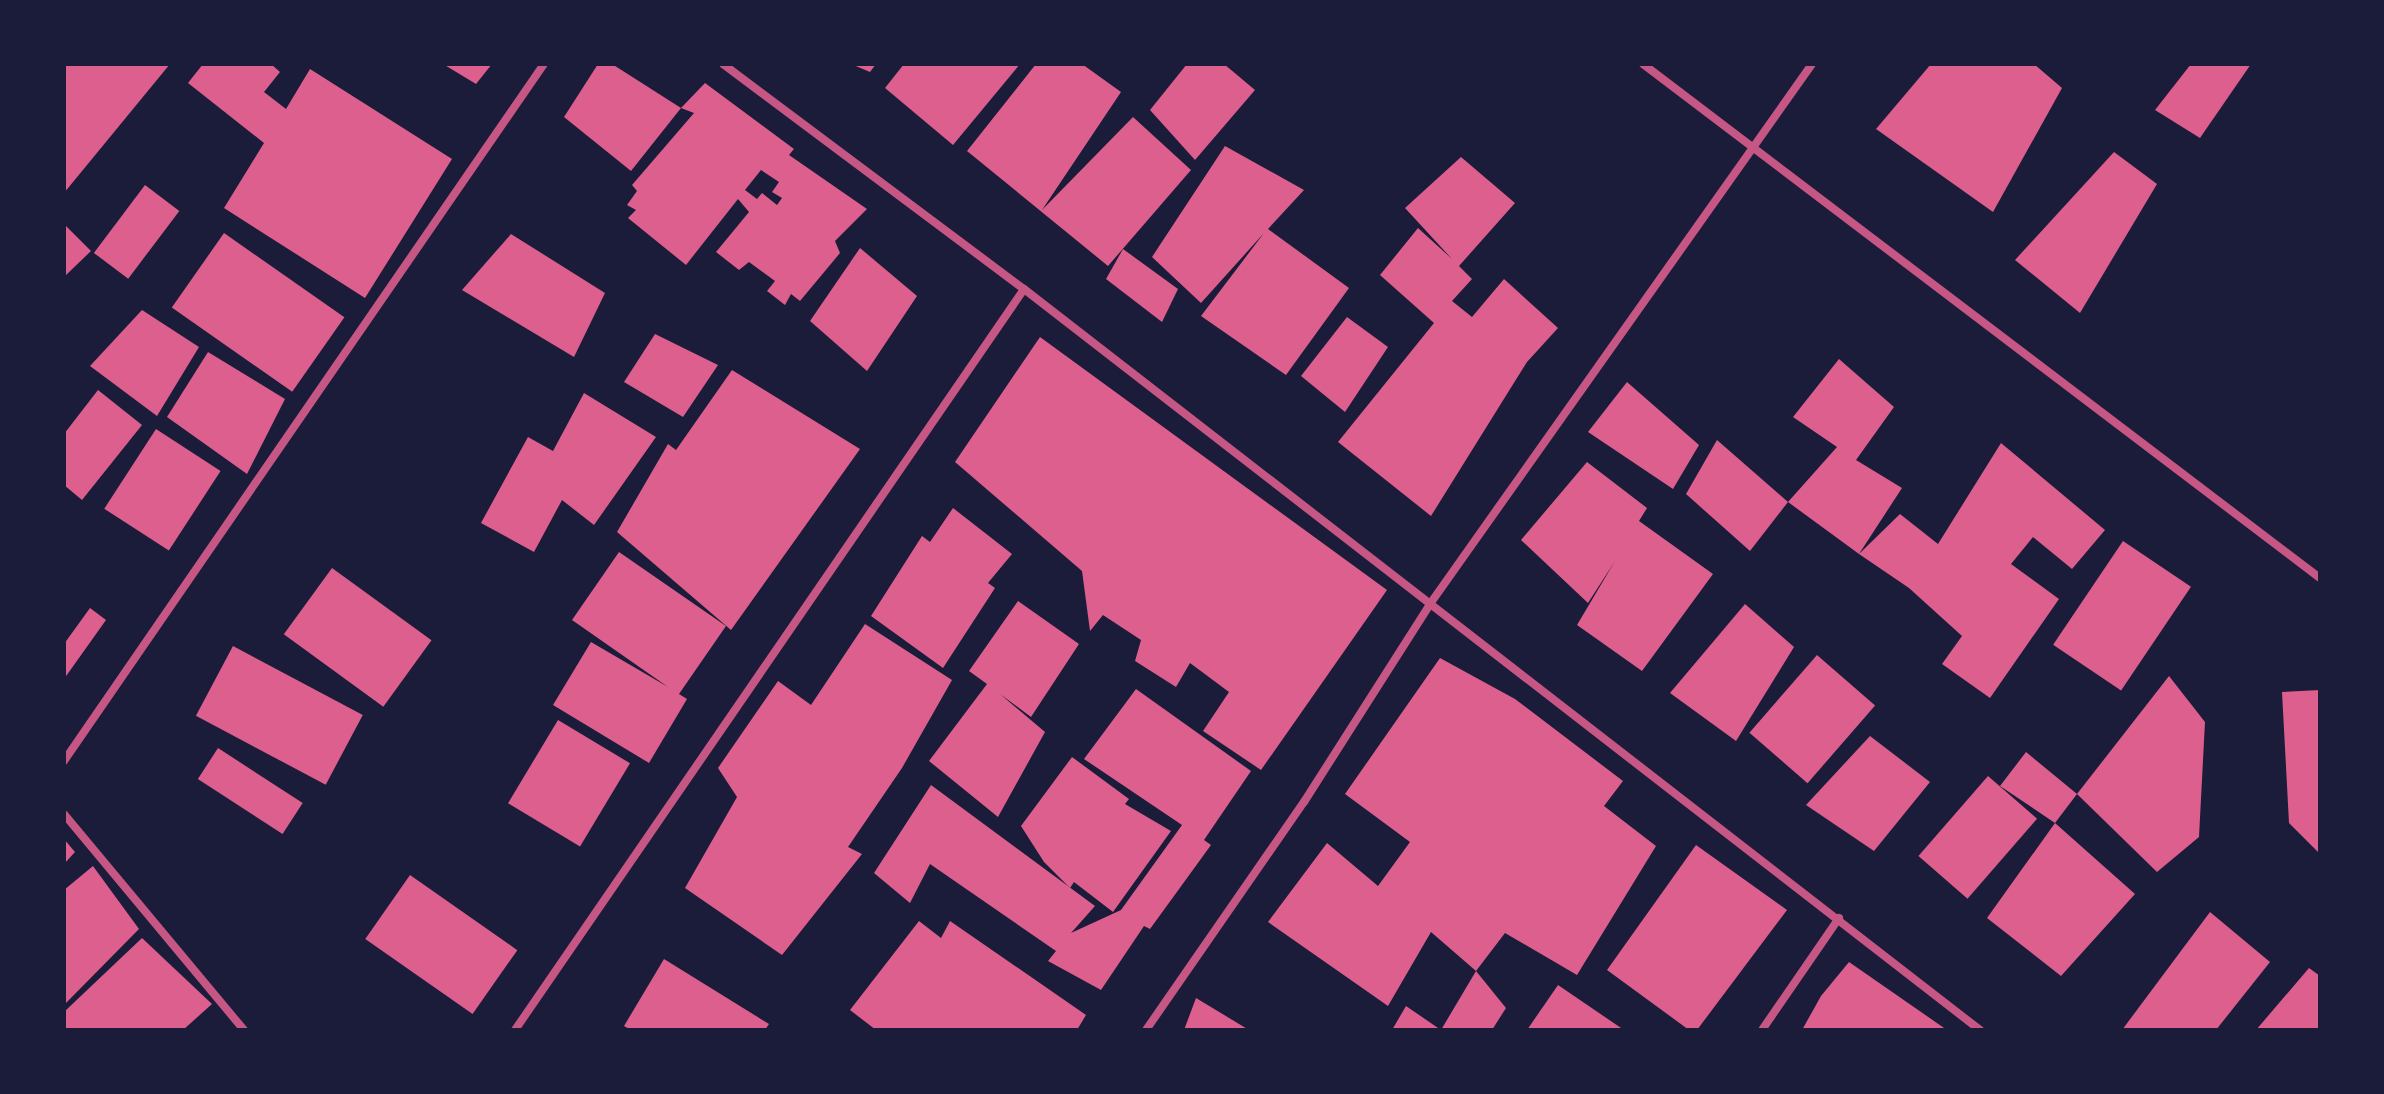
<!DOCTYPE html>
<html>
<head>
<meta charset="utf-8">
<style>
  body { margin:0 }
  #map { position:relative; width:2384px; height:1094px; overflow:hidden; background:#1b1b3a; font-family:"Noto Sans",sans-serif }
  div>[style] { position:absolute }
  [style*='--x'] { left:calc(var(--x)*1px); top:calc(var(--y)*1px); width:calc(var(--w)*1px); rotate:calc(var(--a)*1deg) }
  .building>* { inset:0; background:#dd5f8e; transform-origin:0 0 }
  .minor>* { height:8px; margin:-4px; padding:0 4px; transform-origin:4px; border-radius:4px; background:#c65784 }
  span { translate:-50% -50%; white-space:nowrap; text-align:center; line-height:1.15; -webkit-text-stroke:6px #1b1b3a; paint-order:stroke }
  .frame { position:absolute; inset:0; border:66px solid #1b1b3a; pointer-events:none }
</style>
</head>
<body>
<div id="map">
  <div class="building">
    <div style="clip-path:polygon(64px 64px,170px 64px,64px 193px)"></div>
    <div style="clip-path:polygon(203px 64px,271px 64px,280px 72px,264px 92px,286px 109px,310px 69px,452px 159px,365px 298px,224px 208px,264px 143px,188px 83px)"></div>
    <div style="clip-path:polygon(443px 64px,492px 64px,476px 84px)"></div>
    <div style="clip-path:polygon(598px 64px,612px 64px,681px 108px,631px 171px,564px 117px)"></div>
    <div style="clip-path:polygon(851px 64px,876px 64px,870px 72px)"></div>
    <div style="clip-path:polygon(904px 64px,1020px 64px,953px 145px,885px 88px)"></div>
    <div style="clip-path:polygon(1036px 64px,1082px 64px,1121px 92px,1042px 210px,1133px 117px,1191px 170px,1108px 266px,967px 151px)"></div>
    <div style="clip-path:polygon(1187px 64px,1224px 64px,1255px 90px,1195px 160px,1150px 110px)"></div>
    <div style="clip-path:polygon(1931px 64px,2034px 64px,2062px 88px,1993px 212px,1876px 129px)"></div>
    <div style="clip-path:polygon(2191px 64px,2251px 64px,2200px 138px,2155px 110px)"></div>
    <div style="clip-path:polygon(evenodd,705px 83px,794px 149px,789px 155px,867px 209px,835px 241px,840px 253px,800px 301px,791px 294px,785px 305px,767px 291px,775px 281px,749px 262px,739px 270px,716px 252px,749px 212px,738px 199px,686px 265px,628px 218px,636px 210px,627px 205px,637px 191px,632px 185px,694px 113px,681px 108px,705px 83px,761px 170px,779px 182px,772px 192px,782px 198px,777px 205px,762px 193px,757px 199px,745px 190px,761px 170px)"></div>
    <div style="clip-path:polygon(1225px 146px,1304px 190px,1268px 229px,1349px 288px,1286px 375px,1201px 316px,1264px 233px,1201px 303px,1152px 257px)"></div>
    <div style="clip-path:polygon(2114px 152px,2157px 184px,2080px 313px,2015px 260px)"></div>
    <div style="clip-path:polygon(1461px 157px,1515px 203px,1459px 266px,1472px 279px,1452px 301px,1472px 317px,1504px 279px,1558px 328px,1527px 362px,1431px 516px,1338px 442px,1434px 323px,1380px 275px,1418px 228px,1452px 259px,1405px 208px)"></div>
    <div style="left:145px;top:185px;width:43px;height:85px;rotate:37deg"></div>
    <div style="clip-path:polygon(64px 224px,91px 251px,64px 277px)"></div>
    <div style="left:224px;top:233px;width:147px;height:91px;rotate:35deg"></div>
    <div style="clip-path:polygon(511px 234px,605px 293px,574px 357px,462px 290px)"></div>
    <div style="clip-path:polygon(860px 248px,917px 296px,867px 371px,810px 321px)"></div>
    <div style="clip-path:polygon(1123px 249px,1178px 289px,1162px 322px,1106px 279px)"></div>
    <div style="clip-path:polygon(142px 310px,199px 347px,157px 416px,90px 366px)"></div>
    <div style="clip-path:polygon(1347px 317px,1388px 347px,1345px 412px,1301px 376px)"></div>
    <div style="clip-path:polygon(655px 334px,718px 365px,683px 417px,624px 382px)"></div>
    <div style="clip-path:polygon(1040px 337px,1387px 590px,1261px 770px,1203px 731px,1229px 692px,1190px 663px,1176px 687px,1135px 661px,1141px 640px,1103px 615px,1090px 631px,1082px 571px,955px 462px)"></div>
    <div style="clip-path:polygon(208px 352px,285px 399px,247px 474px,167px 417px)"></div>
    <div style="clip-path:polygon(1839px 359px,1894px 407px,1856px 460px,1902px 488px,1859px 554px,1900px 514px,1938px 544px,2001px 443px,2105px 530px,2072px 569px,2033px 537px,2011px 564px,2059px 599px,1990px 698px,1942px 664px,1962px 636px,1909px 588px,1859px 554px,1788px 502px,1837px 447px,1793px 417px)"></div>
    <div style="clip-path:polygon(732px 370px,860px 449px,731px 630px,617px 532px,668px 444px,676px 450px)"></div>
    <div style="clip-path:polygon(1627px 382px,1699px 445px,1673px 489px,1588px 432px)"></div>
    <div style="clip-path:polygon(98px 390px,142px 425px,82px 500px,64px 485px,64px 434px)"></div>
    <div style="clip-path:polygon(584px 393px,656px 437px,594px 525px,562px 500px,534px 552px,481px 523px,528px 437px,553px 451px)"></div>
    <div style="left:156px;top:429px;width:77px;height:95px;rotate:33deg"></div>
    <div style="clip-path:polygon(1717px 440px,1788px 502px,1750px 551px,1686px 494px)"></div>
    <div style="clip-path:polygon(1587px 462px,1647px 508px,1639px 521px,1713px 574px,1642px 671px,1577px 625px,1615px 561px,1588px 603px,1521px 540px)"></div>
    <div style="clip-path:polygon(953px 508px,1012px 554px,988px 583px,995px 588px,943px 668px,871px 616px,922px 536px,930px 542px)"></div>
    <div style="left:2123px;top:541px;width:82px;height:125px;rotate:34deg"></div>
    <div style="clip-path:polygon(619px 552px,726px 626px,679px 694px,687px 699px,649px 763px,553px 705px,591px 642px,668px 687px,572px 620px)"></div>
    <div style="left:332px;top:568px;width:123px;height:82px;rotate:36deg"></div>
    <div style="clip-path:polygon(1018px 601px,1079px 644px,1031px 717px,1000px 694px,1045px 732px,998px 817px,929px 761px,987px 684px,969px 671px)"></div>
    <div style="clip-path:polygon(1745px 604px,1794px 647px,1736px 741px,1670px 693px)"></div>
    <div style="clip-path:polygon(90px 608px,106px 620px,64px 679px,64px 644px)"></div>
    <div style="clip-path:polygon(865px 624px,952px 680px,902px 768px,848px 847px,862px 854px,782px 955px,685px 888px,737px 797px,718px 768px,778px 681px,811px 705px)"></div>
    <div style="left:233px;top:646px;width:147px;height:79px;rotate:28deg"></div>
    <div style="left:1817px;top:655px;width:77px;height:103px;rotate:41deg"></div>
    <div style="clip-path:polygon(1440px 658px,1515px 699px,1623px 781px,1604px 806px,1656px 846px,1577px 975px,1505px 933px,1476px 971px,1431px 932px,1388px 1006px,1268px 922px,1327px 843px,1378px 886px,1410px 842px,1345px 794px)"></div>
    <div style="clip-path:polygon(2169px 676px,2205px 722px,2199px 837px,2157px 872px,2077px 794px)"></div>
    <div style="clip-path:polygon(1136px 689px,1251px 771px,1204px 840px,1211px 845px,1150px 929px,1144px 926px,1101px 990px,1048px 961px,1056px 951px,930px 864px,910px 903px,874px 873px,931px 785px,1095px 906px,1071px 933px,1121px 910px,1182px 825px,1084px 759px)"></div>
    <div style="clip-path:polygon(2320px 690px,2320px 854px,2289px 823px,2282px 692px)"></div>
    <div style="left:558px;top:720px;width:84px;height:97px;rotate:31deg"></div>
    <div style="clip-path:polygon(1870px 736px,1930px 782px,1874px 851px,1806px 805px)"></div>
    <div style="left:218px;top:748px;width:101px;height:37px;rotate:33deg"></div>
    <div style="clip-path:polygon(2026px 752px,2077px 794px,2055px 823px,2135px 894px,2061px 976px,1987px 918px,2055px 823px,2000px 786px)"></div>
    <div style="clip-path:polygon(1072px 757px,1129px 799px,1125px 804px,1171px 831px,1113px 912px,1074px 882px,1070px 888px,1044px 862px,1021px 826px)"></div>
    <div style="left:1988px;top:776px;width:65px;height:106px;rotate:41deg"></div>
    <div style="clip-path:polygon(64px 839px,75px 852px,64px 864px)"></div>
    <div style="clip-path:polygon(1696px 845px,1787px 910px,1697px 1030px,1689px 1030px,1607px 970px)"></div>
    <div style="clip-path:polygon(93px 866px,139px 929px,64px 1005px,64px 890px)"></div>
    <div style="left:410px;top:875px;width:131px;height:78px;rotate:35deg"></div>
    <div style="clip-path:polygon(2210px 912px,2270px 962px,2216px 1030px,2122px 1030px)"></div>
    <div style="clip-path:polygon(919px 921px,941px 938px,950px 921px,1086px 1015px,1077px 1030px,876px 1030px,850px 1010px)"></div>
    <div style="clip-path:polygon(142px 938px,212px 1004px,183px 1030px,64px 1030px,64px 1012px)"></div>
    <div style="clip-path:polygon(664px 959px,769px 1024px,765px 1030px,631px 1030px,624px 1026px)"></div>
    <div style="clip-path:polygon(1849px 962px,1947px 1030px,1802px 1030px,1821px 996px)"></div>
    <div style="clip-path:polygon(2309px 968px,2320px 976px,2320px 1030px,2256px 1030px)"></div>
    <div style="clip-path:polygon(1476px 971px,1506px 1008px,1492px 1030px,1441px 1030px)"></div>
    <div style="clip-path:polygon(1558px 985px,1624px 1030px,1527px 1030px)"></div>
    <div style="clip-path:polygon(1196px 998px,1249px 1030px,1184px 1030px)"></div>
    <div style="clip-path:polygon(1406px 1006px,1441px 1030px,1392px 1030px)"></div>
  </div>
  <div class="minor">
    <div style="--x:723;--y:64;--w:376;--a:36.8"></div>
    <div style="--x:1024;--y:289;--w:1210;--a:37.78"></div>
    <div style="--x:1643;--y:64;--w:850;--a:37.21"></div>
    <div style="--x:64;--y:761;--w:846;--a:-55.45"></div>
    <div style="--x:64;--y:814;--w:281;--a:50.2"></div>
    <div style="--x:515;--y:1030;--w:899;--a:-55.51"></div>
    <div style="--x:1146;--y:1030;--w:277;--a:-55.3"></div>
    <div style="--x:1304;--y:802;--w:235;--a:-57.5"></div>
    <div style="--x:1430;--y:604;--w:661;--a:-54.72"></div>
    <div style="--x:1762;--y:1030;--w:136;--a:-55.5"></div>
  </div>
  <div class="frame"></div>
</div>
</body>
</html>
